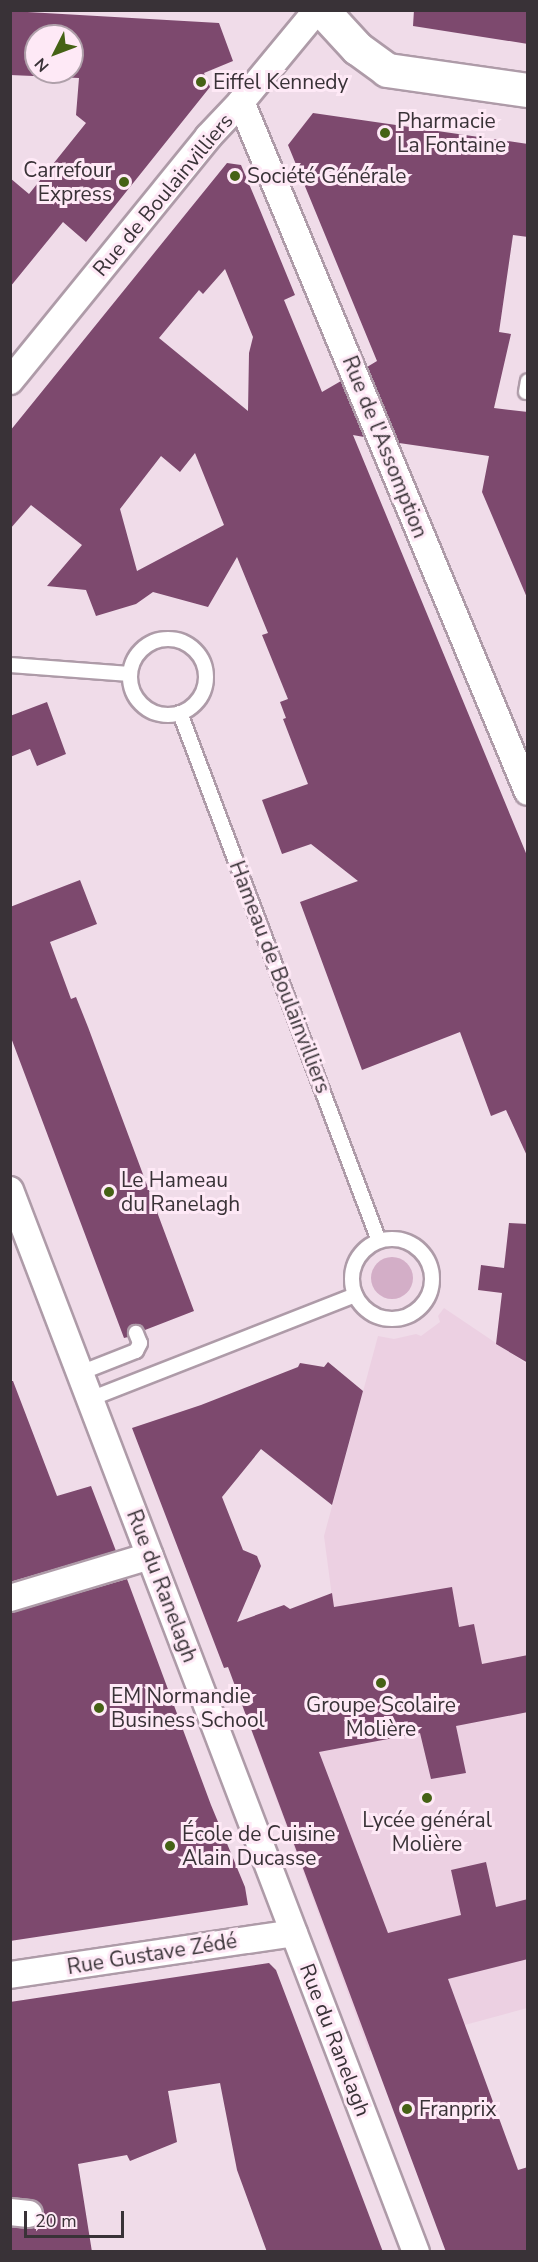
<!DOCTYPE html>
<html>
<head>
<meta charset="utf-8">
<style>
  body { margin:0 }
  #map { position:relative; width:538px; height:2262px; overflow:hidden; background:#f0dce9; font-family:"Nunito Sans",sans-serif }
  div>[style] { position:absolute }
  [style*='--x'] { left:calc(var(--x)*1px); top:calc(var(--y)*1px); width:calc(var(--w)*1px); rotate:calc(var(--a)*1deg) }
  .built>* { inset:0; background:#ecd0e2 }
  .green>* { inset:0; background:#d3aec7 }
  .round { border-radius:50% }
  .building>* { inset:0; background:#7d496e }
  .roads { filter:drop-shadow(2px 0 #ae9ba8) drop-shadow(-2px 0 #ae9ba8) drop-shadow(0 2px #ae9ba8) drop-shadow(0 -2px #ae9ba8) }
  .service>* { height:14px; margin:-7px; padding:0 7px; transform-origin:7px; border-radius:7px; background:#fff }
  .service>.ring { margin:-7px; padding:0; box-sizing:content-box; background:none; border:14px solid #fff; border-radius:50% }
  .minor>* { height:26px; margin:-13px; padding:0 13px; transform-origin:13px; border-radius:13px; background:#fff }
  .tertiary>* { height:33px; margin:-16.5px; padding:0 16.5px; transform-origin:16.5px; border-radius:16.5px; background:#fff }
  .dots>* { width:16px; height:16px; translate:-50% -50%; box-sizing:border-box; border:3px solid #fee9f6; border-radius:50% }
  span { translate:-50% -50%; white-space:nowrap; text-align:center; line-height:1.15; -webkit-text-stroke:6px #fee9f6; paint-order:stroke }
  .poi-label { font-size:21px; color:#393237 }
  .left { translate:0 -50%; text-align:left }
  .right { translate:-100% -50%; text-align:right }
  .street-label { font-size:21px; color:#393237 }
  .frame { position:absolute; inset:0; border:12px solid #393237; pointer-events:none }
  .north { position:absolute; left:24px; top:24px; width:60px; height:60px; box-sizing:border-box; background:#fee9f6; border:2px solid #afa0aa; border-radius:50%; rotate:228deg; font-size:16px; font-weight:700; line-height:24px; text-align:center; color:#393237 }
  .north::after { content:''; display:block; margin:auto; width:21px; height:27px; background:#456215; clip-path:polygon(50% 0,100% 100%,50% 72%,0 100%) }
  .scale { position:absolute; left:24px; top:2211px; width:100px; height:27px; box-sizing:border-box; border:3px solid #393237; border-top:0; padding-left:8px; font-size:18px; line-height:21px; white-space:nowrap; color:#393237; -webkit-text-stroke:4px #fee9f6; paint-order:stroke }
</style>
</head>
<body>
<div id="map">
  <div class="built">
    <div style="clip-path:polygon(444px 1308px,527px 1364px,527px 2008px,369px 2051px,240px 1700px,336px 1627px,324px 1536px,378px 1336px,394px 1339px,416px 1334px,421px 1336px,440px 1322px,438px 1316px)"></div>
  </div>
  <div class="green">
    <div class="round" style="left:371px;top:1257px;width:42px;height:42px"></div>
  </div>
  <div class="building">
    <div style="clip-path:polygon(414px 10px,528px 10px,528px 44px,413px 26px)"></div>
    <div style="clip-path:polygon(evenodd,10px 11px,219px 23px,233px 61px,204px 73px,210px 87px,86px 242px,63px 222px,10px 287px,10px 178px,29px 194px,86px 123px,76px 115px,79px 78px,10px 75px,10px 11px,36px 36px,72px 36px,72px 72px,36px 72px,36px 36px)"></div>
    <div style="clip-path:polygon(313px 113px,528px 144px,528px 237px,513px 235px,499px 332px,511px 334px,494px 408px,528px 412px,528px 600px,482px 492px,489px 456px,399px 443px,367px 367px,377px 361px,288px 145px)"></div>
    <div style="clip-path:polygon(evenodd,227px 163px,241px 165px,260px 210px,295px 295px,284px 300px,322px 392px,341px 381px,364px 437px,353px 435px,528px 858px,528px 1158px,506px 1110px,491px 1116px,460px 1032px,362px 1070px,300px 902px,358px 881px,311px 844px,282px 854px,262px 800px,308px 784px,283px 719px,286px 718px,280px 702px,288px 699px,262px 635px,268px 633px,237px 557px,208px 607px,153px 592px,136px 604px,96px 616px,86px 590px,47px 586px,82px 545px,31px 505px,10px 529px,10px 431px,227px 163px,225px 269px,253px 337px,249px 353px,248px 411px,159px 338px,199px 290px,203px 294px,225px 269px,227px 163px,195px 453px,224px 525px,137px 571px,120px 509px,161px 456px,180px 472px,195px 453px)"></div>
    <div style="clip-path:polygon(47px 702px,66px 754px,37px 766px,30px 749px,10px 757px,10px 716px)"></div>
    <div style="clip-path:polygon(80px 880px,97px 924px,50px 942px,71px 999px,76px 997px,88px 1027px,194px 1311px,145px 1330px,141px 1326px,133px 1324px,129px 1328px,128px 1337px,124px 1338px,10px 1035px,10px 907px)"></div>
    <div style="clip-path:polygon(509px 1223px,528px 1224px,528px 1363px,496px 1344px,502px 1293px,478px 1290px,481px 1265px,504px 1268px)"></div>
    <div style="clip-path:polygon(328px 1362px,363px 1391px,332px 1505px,261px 1449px,222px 1497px,243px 1550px,257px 1556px,261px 1566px,237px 1622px,284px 1605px,290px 1609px,332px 1593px,334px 1607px,452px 1587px,459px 1627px,474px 1624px,482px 1664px,528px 1655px,528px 1712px,456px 1726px,466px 1773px,431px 1779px,420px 1733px,319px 1752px,388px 1933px,461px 1915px,451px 1870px,486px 1862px,496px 1907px,528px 1899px,528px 1959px,448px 1979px,518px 2170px,528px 2167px,528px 2252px,446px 2252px,228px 1667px,224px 1668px,132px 1428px,201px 1405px,298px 1367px,300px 1363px,324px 1367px)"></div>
    <div style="clip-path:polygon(10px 1381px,13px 1381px,57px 1496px,91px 1486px,116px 1551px,10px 1582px)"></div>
    <div style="clip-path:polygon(127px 1579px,211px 1805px,245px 1887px,248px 1905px,10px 1941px,10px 1613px)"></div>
    <div style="clip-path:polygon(269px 1963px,276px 1970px,383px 2252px,267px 2252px,237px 2170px,220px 2083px,168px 2091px,177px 2142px,130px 2161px,127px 2155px,78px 2164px,92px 2252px,10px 2252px,10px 2227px,35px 2228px,41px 2222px,44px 2215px,37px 2202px,10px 2197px,10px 2002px)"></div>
  </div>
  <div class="roads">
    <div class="service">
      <div style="--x:526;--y:392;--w:11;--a:-80"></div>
      <div class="ring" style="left:130px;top:639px;width:62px;height:62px"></div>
      <div style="--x:10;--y:665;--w:120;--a:4.3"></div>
      <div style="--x:180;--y:713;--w:564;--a:69.35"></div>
      <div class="ring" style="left:352px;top:1239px;width:66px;height:66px"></div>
      <div style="--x:80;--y:1373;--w:60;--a:-21.4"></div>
      <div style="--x:136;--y:1351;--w:9;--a:-63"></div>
      <div style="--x:140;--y:1343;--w:11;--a:-112"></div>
      <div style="--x:90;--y:1399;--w:285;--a:-21.4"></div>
    </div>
    <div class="minor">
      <div style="--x:241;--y:102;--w:747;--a:67.42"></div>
      <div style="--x:10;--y:381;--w:314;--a:-50.9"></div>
      <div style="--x:208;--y:137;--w:48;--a:-46.7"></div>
      <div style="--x:241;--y:102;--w:119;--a:-50.4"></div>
      <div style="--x:10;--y:1190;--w:1137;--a:69.08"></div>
      <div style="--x:10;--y:1598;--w:146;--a:-16.7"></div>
      <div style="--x:10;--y:1975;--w:287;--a:-8.4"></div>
      <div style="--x:10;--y:2212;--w:19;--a:6"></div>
    </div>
    <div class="tertiary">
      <div style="--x:322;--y:10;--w:52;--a:47.4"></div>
      <div style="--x:357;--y:48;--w:37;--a:36"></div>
      <div style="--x:387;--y:70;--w:142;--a:8.1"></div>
    </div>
  </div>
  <div class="dots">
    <div style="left:201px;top:82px;background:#456215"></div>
    <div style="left:385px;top:133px;background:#456215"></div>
    <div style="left:235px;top:176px;background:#456215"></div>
    <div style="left:124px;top:182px;background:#456215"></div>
    <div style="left:109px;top:1192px;background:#456215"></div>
    <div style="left:381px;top:1683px;background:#456215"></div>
    <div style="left:99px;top:1708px;background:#456215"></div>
    <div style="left:427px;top:1798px;background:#456215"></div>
    <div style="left:170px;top:1846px;background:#456215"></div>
    <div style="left:407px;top:2109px;background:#456215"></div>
  </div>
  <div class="poi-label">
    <span class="left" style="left:213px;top:82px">Eiffel Kennedy</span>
    <span class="left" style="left:397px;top:133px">Pharmacie<br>La Fontaine</span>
    <span class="right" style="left:112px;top:182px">Carrefour<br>Express</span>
    <span class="left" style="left:247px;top:176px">Société Générale</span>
    <span class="left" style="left:121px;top:1192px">Le Hameau<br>du Ranelagh</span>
    <span class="left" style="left:111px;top:1708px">EM Normandie<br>Business School</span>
    <span style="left:381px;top:1717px">Groupe Scolaire<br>Molière</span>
    <span style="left:427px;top:1832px">Lycée général<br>Molière</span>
    <span class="left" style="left:182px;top:1846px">École de Cuisine<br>Alain Ducasse</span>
    <span class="left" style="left:419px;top:2109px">Franprix</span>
  </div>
  <div class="street-label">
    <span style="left:163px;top:195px;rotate:-50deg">Rue de Boulainvilliers</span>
    <span style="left:385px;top:447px;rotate:68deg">Rue de l'Assomption</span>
    <span style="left:280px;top:977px;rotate:69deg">Hameau de Boulainvilliers</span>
    <span style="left:162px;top:1586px;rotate:69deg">Rue du Ranelagh</span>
    <span style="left:152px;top:1954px;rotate:-9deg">Rue Gustave Zédé</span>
    <span style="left:335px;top:2040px;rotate:69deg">Rue du Ranelagh</span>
  </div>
  <div class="frame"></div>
  <div class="north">N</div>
  <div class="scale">20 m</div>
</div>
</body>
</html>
